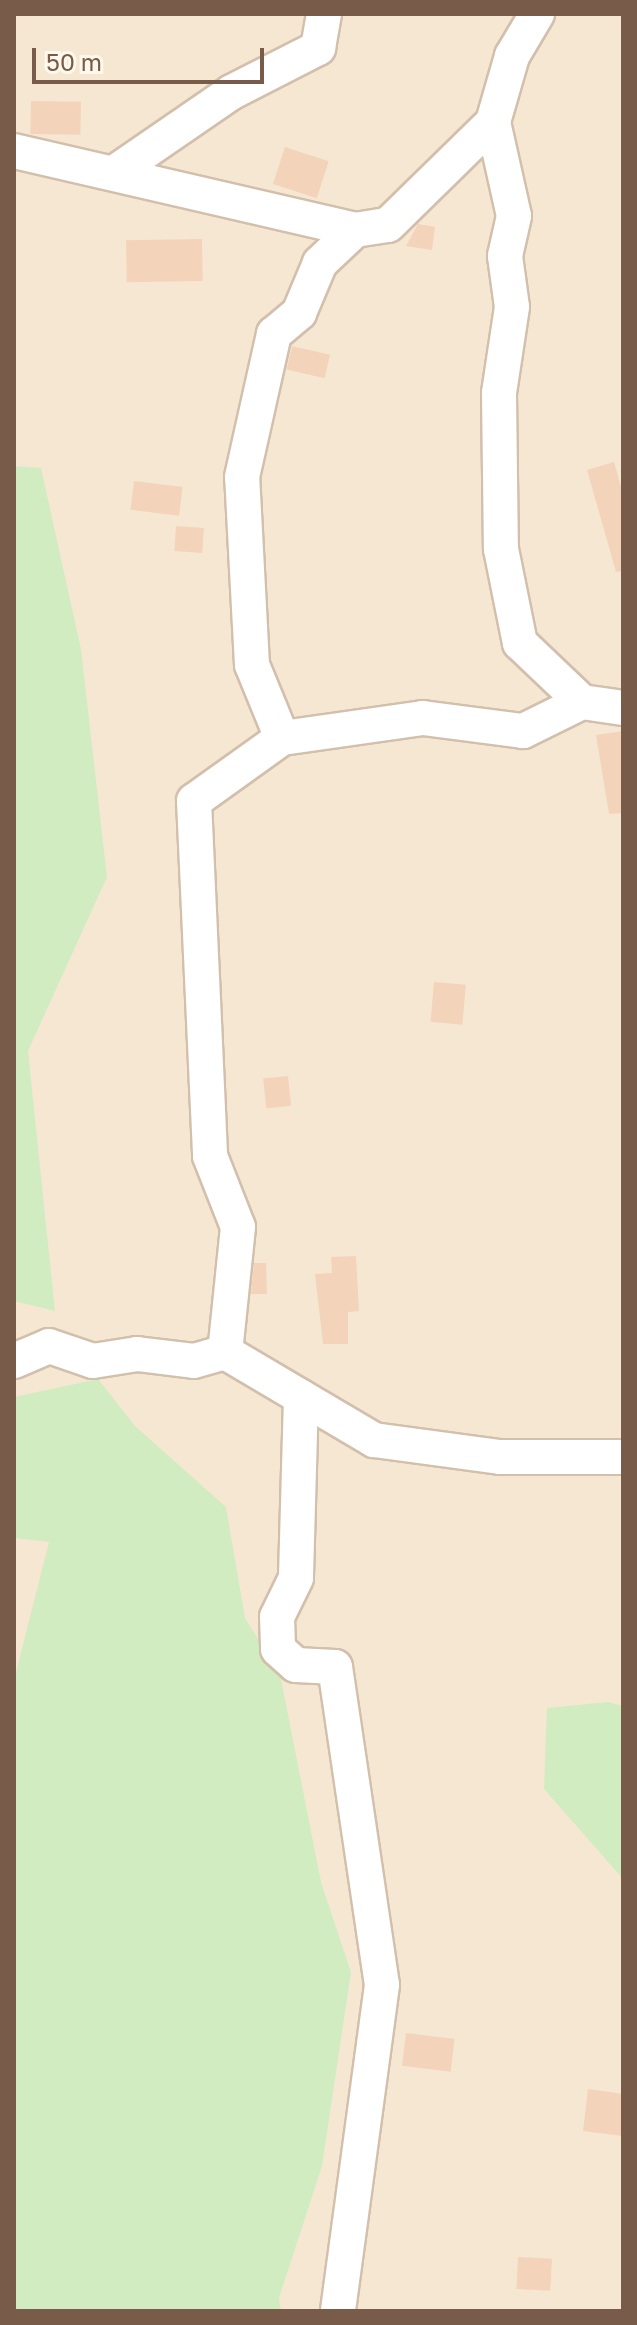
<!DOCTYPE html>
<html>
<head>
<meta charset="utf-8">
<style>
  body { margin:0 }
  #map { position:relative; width:637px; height:2325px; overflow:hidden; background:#fdf4e5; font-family:"Golos Text",sans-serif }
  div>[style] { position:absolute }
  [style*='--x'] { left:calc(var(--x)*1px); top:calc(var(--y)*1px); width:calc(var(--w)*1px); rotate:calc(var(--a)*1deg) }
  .residential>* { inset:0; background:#f6e7d3; transform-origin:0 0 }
  .green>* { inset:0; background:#d2ecc2 }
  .building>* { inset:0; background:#f4d3bb; transform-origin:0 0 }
  .roads { filter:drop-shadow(2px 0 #d2bfac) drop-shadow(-2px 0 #d2bfac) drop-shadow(0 2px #d2bfac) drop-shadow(0 -2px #d2bfac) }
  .minor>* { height:34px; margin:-17px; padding:0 17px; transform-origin:17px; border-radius:17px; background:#fff }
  span { translate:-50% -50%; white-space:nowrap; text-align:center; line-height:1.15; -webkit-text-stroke:6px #fff8ec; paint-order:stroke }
  .frame { position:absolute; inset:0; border:16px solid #785b48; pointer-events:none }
  .scale { position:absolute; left:32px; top:48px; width:232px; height:36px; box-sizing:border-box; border:4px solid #785b48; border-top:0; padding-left:10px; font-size:24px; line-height:28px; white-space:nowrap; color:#785b48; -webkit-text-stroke:6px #fff8ec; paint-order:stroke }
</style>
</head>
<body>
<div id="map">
  <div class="residential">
    <div style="left:14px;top:14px;width:609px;height:2297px"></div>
  </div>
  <div class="green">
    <div style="clip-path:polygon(14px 466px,41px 468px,81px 649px,107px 877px,28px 1051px,55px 1311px,14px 1301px)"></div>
    <div style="clip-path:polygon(98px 1379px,135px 1426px,226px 1507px,245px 1618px,280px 1674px,321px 1882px,351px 1972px,322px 2166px,279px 2298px,281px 2311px,14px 2311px,14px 1680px,49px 1542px,14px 1538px,14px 1397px)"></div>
    <div style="clip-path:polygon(608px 1702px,623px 1706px,623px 1879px,544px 1789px,547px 1708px)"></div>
  </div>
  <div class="building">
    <div style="left:31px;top:101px;width:50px;height:33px;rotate:1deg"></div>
    <div style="left:285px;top:147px;width:46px;height:39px;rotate:18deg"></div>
    <div style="clip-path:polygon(418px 224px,435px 227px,432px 250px,406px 246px)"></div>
    <div style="left:202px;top:239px;width:42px;height:76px;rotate:89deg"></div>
    <div style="left:292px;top:346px;width:39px;height:24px;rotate:13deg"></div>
    <div style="clip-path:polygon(614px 462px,623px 494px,623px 571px,616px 572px,587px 470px)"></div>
    <div style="left:134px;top:481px;width:49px;height:29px;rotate:7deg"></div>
    <div style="left:176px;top:526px;width:28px;height:25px;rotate:4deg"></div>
    <div style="clip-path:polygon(623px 731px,623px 813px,609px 814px,596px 735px)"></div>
    <div style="left:434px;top:982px;width:32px;height:40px;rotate:5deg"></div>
    <div style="left:288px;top:1076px;width:30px;height:25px;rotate:84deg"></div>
    <div style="clip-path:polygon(356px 1256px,359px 1311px,348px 1312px,348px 1344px,323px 1344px,315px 1274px,332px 1273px,331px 1257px)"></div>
    <div style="clip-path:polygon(254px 1263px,266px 1263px,267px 1294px,251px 1294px)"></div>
    <div style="left:406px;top:2033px;width:49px;height:33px;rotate:7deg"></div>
    <div style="clip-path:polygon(588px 2089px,623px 2094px,623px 2136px,583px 2131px)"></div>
    <div style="left:518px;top:2257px;width:34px;height:32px;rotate:3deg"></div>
  </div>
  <div class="roads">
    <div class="minor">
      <div style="--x:493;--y:122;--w:96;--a:77.4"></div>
      <div style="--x:514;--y:216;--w:41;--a:102.7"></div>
      <div style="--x:505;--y:256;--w:51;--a:82.2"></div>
      <div style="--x:512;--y:307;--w:87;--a:98.6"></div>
      <div style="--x:499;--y:393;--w:156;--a:89.3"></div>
      <div style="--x:501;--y:549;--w:96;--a:78.6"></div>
      <div style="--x:520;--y:643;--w:86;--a:43.6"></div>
      <div style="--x:582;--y:702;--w:41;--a:8.3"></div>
      <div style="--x:14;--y:151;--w:350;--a:13"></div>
      <div style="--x:355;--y:230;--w:33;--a:-9"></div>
      <div style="--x:388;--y:225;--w:147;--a:-44.4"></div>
      <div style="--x:493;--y:122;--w:69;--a:-73.9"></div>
      <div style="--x:512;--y:56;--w:49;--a:-59.2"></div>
      <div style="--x:114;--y:173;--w:143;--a:-34.5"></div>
      <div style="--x:232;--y:92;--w:97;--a:-27.1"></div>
      <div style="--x:318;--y:48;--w:35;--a:-80"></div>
      <div style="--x:582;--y:702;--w:66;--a:153.8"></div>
      <div style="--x:523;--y:731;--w:101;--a:-172.6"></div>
      <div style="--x:423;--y:718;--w:142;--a:171.9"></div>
      <div style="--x:282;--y:738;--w:108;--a:144.4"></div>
      <div style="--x:194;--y:801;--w:355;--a:87.4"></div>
      <div style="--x:210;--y:1156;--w:76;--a:68.5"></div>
      <div style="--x:238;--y:1227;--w:126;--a:95.9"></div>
      <div style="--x:225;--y:1352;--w:173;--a:30.6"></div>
      <div style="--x:374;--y:1440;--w:127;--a:7.7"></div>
      <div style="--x:500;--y:1457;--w:123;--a:0"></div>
      <div style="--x:282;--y:738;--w:79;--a:-112.3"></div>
      <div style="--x:252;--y:665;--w:188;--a:-93"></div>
      <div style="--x:242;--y:477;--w:147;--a:-77.4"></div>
      <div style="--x:274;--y:334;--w:33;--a:-40"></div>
      <div style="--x:299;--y:313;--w:54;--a:-67.2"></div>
      <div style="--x:320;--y:263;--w:48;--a:-43.3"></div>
      <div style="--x:14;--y:1361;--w:38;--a:-23"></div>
      <div style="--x:49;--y:1346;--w:46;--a:18.8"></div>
      <div style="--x:93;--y:1361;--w:45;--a:-9"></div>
      <div style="--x:137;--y:1354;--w:57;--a:7"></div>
      <div style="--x:194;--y:1361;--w:32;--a:-16"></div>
      <div style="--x:301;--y:1397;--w:181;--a:91.6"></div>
      <div style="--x:296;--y:1578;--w:43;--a:116"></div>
      <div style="--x:277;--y:1617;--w:32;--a:88"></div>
      <div style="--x:278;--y:1649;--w:24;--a:42"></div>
      <div style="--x:296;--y:1665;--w:39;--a:3"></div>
      <div style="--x:335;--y:1667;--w:321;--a:81.6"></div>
      <div style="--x:382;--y:1985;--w:329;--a:97.7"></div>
    </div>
  </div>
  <div class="frame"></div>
  <div class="scale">50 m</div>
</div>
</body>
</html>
